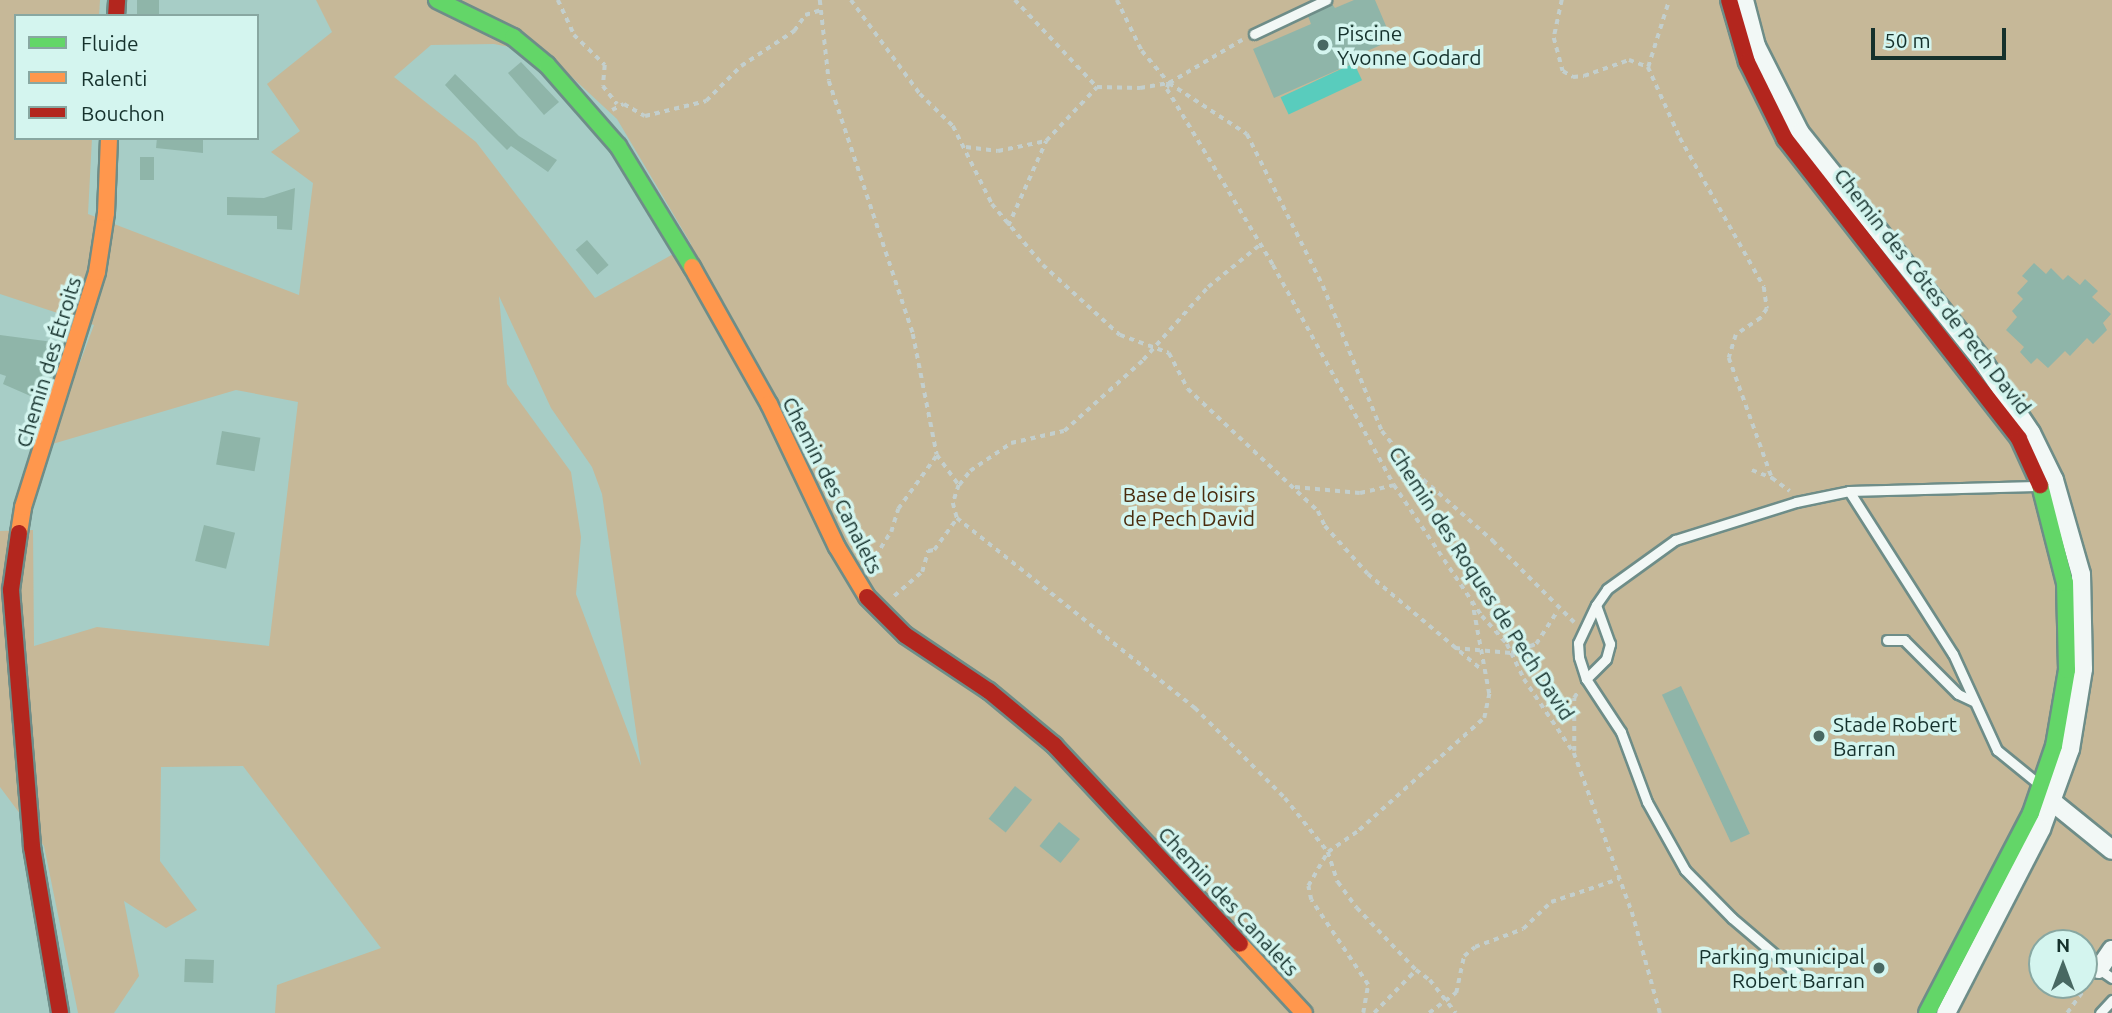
<!DOCTYPE html>
<html>
<head>
<meta charset="utf-8">
<style>
  body { margin:0 }
  #map { position:relative; width:2112px; height:1013px; overflow:hidden; background:#a7cdc6; font-family:Ubuntu,sans-serif }
  div>[style] { position:absolute }
  [style*='--x'] { left:calc(var(--x)*1px); top:calc(var(--y)*1px); width:calc(var(--w)*1px); rotate:calc(var(--a)*1deg) }
  .green>* { inset:0; background:#c6b898 }
  .water>* { inset:0; background:#59ccbd; transform-origin:0 0 }
  .building>* { inset:0; background:#8fb5a9; transform-origin:0 0 }
  .path>* { height:3.5px; margin-top:-1.75px; transform-origin:0; background:repeating-linear-gradient(90deg,#c3cfcd 0 5px,transparent 0 10px) }
  .roads { filter:drop-shadow(2px 0 #6e8d88) drop-shadow(-2px 0 #6e8d88) drop-shadow(0 2px #6e8d88) drop-shadow(0 -2px #6e8d88) }
  .lane>* { height:9px; margin:-4.5px; padding:0 4.5px; transform-origin:4.5px; border-radius:4.5px; background:#f2f8f6 }
  .street>* { height:18px; margin:-9px; padding:0 9px; transform-origin:9px; border-radius:9px; background:#f2f8f6 }
  .fast>* { height:16px; margin:-8px; padding:0 8px; transform-origin:8px; border-radius:8px; background:#63d668 }
  .slow>* { height:16px; margin:-8px; padding:0 8px; transform-origin:8px; border-radius:8px; background:#ff974d }
  .jam>* { height:16px; margin:-8px; padding:0 8px; transform-origin:8px; border-radius:8px; background:#b3261e }
  .dots>* { width:19px; height:19px; translate:-50% -50%; box-sizing:border-box; border:4px solid #d4f5ef; border-radius:50% }
  span { translate:-50% -50%; white-space:nowrap; text-align:center; line-height:1.15; -webkit-text-stroke:7px #d4f5ef; paint-order:stroke }
  .poi-label { font-size:21px; color:#15312c }
  .left { translate:0 -50%; text-align:left }
  .right { translate:-100% -50%; text-align:right }
  .street-label { font-size:21px; color:#15312c }
  .park-label { font-size:21px; color:#4a2c0e }
  .legend { position:absolute; left:14px; top:14px; width:245px; height:126px; box-sizing:border-box; background:#d4f5ef; border:2px solid #88a7a1; margin:0; padding:9px 12px; list-style:none; font-size:21px; color:#15312c }
  .legend li { display:flex; align-items:center; gap:14px; height:35px }
  .legend b { width:35px; border:2px solid #88a7a1 }
  .north { position:absolute; left:2028px; top:929px; width:70px; height:70px; box-sizing:border-box; background:#d4f5ef; border:2px solid #88a7a1; border-radius:50%; rotate:0deg; font-size:19px; font-weight:700; line-height:28px; text-align:center; color:#15312c }
  .north::after { content:''; display:block; margin:auto; width:24px; height:32px; background:#486862; clip-path:polygon(50% 0,100% 100%,50% 72%,0 100%) }
  .scale { position:absolute; left:1871px; top:28px; width:135px; height:32px; box-sizing:border-box; border:4px solid #15312c; border-top:0; padding-left:9px; font-size:21px; line-height:24px; white-space:nowrap; color:#15312c; -webkit-text-stroke:5px #d4f5ef; paint-order:stroke }
</style>
</head>
<body>
<div id="map">
  <div class="green">
    <div style="clip-path:polygon(evenodd,0 0,100px 0,99px 16px,16px 16px,16px 138px,92px 138px,88px 214px,299px 295px,313px 183px,271px 152px,300px 131px,267px 84px,332px 32px,316px 0,2112px 0,2112px 1013px,275px 1013px,277px 985px,381px 948px,243px 766px,161px 767px,160px 861px,197px 910px,166px 928px,124px 901px,139px 976px,114px 1013px,78px 1013px,44px 846px,0 787px,0 531px,33px 530px,34px 646px,97px 627px,269px 646px,298px 402px,236px 390px,49px 445px,94px 325px,0 294px,0 0,494px 44px,547px 54px,617px 119px,691px 244px,595px 298px,476px 142px,394px 77px,431px 45px,494px 44px,0 0,499px 296px,551px 408px,592px 467px,602px 494px,641px 766px,576px 594px,581px 537px,571px 472px,507px 384px,499px 296px,0 0,2042px 943px,2084px 943px,2084px 985px,2042px 985px,2042px 943px)"></div>
  </div>
  <div class="water">
    <div style="left:1354px;top:63px;width:19px;height:81px;rotate:65deg"></div>
  </div>
  <div class="building">
    <div style="left:137px;top:0;width:22px;height:16px"></div>
    <div style="clip-path:polygon(1354px 0,1375px 0,1392px 40px,1356px 56px,1358px 61px,1274px 98px,1253px 49px,1311px 24px,1308px 16px,1332px 4px,1335px 8px)"></div>
    <div style="clip-path:polygon(521px 62px,559px 102px,544px 115px,508px 73px)"></div>
    <div style="clip-path:polygon(455px 74px,519px 136px,557px 160px,548px 172px,511px 146px,507px 150px,487px 130px,445px 85px)"></div>
    <div style="clip-path:polygon(157px 138px,203px 138px,203px 153px,156px 148px)"></div>
    <div style="left:140px;top:157px;width:14px;height:23px"></div>
    <div style="clip-path:polygon(295px 188px,292px 230px,277px 229px,277px 216px,227px 215px,227px 197px,264px 198px)"></div>
    <div style="left:587px;top:240px;width:33px;height:15px;rotate:49deg"></div>
    <div style="clip-path:polygon(2034px 263px,2046px 274px,2051px 268px,2063px 280px,2068px 275px,2080px 285px,2085px 279px,2098px 291px,2092px 297px,2111px 314px,2103px 323px,2107px 330px,2093px 344px,2087px 338px,2070px 356px,2065px 351px,2048px 368px,2037px 358px,2031px 364px,2020px 352px,2024px 347px,2006px 330px,2017px 317px,2012px 311px,2023px 299px,2017px 293px,2028px 281px,2022px 276px)"></div>
    <div style="clip-path:polygon(0 335px,53px 342px,35px 398px,3px 384px,6px 376px,0 374px)"></div>
    <div style="left:222px;top:431px;width:39px;height:34px;rotate:10deg"></div>
    <div style="left:204px;top:525px;width:32px;height:37px;rotate:14deg"></div>
    <div style="left:1681px;top:686px;width:163px;height:21px;rotate:65deg"></div>
    <div style="left:1015px;top:786px;width:22px;height:42px;rotate:39deg"></div>
    <div style="left:1059px;top:822px;width:27px;height:31px;rotate:39deg"></div>
    <div style="left:185px;top:959px;width:29px;height:23px;rotate:2deg"></div>
  </div>
  <div class="path">
    <div style="--x:558;--y:0;--w:38;--a:65"></div>
    <div style="--x:574;--y:35;--w:43;--a:44.1"></div>
    <div style="--x:605;--y:65;--w:21;--a:95"></div>
    <div style="--x:603;--y:86;--w:23;--a:52"></div>
    <div style="--x:820;--y:0;--w:81;--a:83.7"></div>
    <div style="--x:829;--y:81;--w:267;--a:71.6"></div>
    <div style="--x:913;--y:334;--w:123;--a:78.8"></div>
    <div style="--x:937;--y:455;--w:37;--a:54"></div>
    <div style="--x:959;--y:485;--w:19;--a:108"></div>
    <div style="--x:953;--y:503;--w:16;--a:75"></div>
    <div style="--x:957;--y:518;--w:305;--a:38.6"></div>
    <div style="--x:1195;--y:708;--w:127;--a:45"></div>
    <div style="--x:1285;--y:798;--w:69;--a:51.5"></div>
    <div style="--x:1328;--y:852;--w:32;--a:72"></div>
    <div style="--x:1338;--y:882;--w:32;--a:54"></div>
    <div style="--x:1357;--y:908;--w:86;--a:46.4"></div>
    <div style="--x:851;--y:0;--w:117;--a:53.7"></div>
    <div style="--x:920;--y:94;--w:46;--a:44.1"></div>
    <div style="--x:953;--y:126;--w:87;--a:63.4"></div>
    <div style="--x:992;--y:204;--w:80;--a:50.1"></div>
    <div style="--x:1043;--y:265;--w:104;--a:42.3"></div>
    <div style="--x:1120;--y:335;--w:52;--a:20.2"></div>
    <div style="--x:1169;--y:353;--w:41;--a:62.2"></div>
    <div style="--x:1188;--y:389;--w:178;--a:43.2"></div>
    <div style="--x:1318;--y:511;--w:17;--a:65"></div>
    <div style="--x:1325;--y:526;--w:64;--a:48.1"></div>
    <div style="--x:1368;--y:574;--w:150;--a:40.1"></div>
    <div style="--x:1015;--y:0;--w:120;--a:46.7"></div>
    <div style="--x:1097;--y:87;--w:43;--a:1.3"></div>
    <div style="--x:1140;--y:88;--w:29;--a:-10"></div>
    <div style="--x:1169;--y:83;--w:85;--a:-30.5"></div>
    <div style="--x:1117;--y:0;--w:57;--a:63.9"></div>
    <div style="--x:1142;--y:51;--w:42;--a:49.8"></div>
    <div style="--x:1169;--y:83;--w:93;--a:33.2"></div>
    <div style="--x:1247;--y:134;--w:170;--a:63.4"></div>
    <div style="--x:1323;--y:286;--w:157;--a:67.9"></div>
    <div style="--x:1382;--y:431;--w:54;--a:51"></div>
    <div style="--x:1416;--y:473;--w:103;--a:41.4"></div>
    <div style="--x:1493;--y:541;--w:115;--a:45"></div>
    <div style="--x:1562;--y:0;--w:39;--a:102"></div>
    <div style="--x:1554;--y:38;--w:34;--a:75"></div>
    <div style="--x:1563;--y:71;--w:12;--a:31"></div>
    <div style="--x:1573;--y:77;--w:11;--a:-5"></div>
    <div style="--x:1584;--y:76;--w:48;--a:-19.6"></div>
    <div style="--x:1629;--y:60;--w:20;--a:20"></div>
    <div style="--x:1648;--y:67;--w:78;--a:65.7"></div>
    <div style="--x:1680;--y:138;--w:171;--a:60.6"></div>
    <div style="--x:1764;--y:287;--w:22;--a:82"></div>
    <div style="--x:1767;--y:309;--w:11;--a:124"></div>
    <div style="--x:1761;--y:318;--w:30;--a:146"></div>
    <div style="--x:1736;--y:335;--w:24;--a:107"></div>
    <div style="--x:1729;--y:358;--w:127;--a:70.3"></div>
    <div style="--x:1772;--y:478;--w:22;--a:36"></div>
    <div style="--x:1648;--y:67;--w:70;--a:-72.6"></div>
    <div style="--x:1169;--y:83;--w:6;--a:108"></div>
    <div style="--x:1167;--y:89;--w:205;--a:58.9"></div>
    <div style="--x:1273;--y:265;--w:251;--a:61.2"></div>
    <div style="--x:1394;--y:485;--w:158;--a:56.1"></div>
    <div style="--x:1482;--y:616;--w:38;--a:48"></div>
    <div style="--x:1507;--y:644;--w:39;--a:64"></div>
    <div style="--x:1524;--y:679;--w:89;--a:56"></div>
    <div style="--x:1574;--y:753;--w:169;--a:70"></div>
    <div style="--x:1632;--y:912;--w:105;--a:74.5"></div>
    <div style="--x:612;--y:110;--w:13;--a:-27"></div>
    <div style="--x:624;--y:104;--w:24;--a:30"></div>
    <div style="--x:645;--y:116;--w:63;--a:-13.8"></div>
    <div style="--x:706;--y:101;--w:49;--a:-45"></div>
    <div style="--x:741;--y:66;--w:64;--a:-33.4"></div>
    <div style="--x:794;--y:31;--w:19;--a:-55"></div>
    <div style="--x:805;--y:15;--w:17;--a:-17"></div>
    <div style="--x:966;--y:147;--w:32;--a:7"></div>
    <div style="--x:998;--y:151;--w:49;--a:-11.8"></div>
    <div style="--x:1008;--y:226;--w:93;--a:-65.9"></div>
    <div style="--x:1046;--y:141;--w:74;--a:-46.6"></div>
    <div style="--x:1752;--y:470;--w:22;--a:22"></div>
    <div style="--x:959;--y:485;--w:18;--a:-52"></div>
    <div style="--x:970;--y:471;--w:50;--a:-34.3"></div>
    <div style="--x:1011;--y:443;--w:54;--a:-12.8"></div>
    <div style="--x:1064;--y:431;--w:106;--a:-41.9"></div>
    <div style="--x:1143;--y:360;--w:98;--a:-48.3"></div>
    <div style="--x:1208;--y:287;--w:68;--a:-39.1"></div>
    <div style="--x:1295;--y:487;--w:65;--a:5.3"></div>
    <div style="--x:1360;--y:493;--w:35;--a:-13"></div>
    <div style="--x:870;--y:565;--w:39;--a:-58"></div>
    <div style="--x:891;--y:532;--w:24;--a:-73"></div>
    <div style="--x:898;--y:509;--w:67;--a:-54.2"></div>
    <div style="--x:894;--y:596;--w:37;--a:-41"></div>
    <div style="--x:922;--y:572;--w:22;--a:-74"></div>
    <div style="--x:928;--y:551;--w:6;--a:-9"></div>
    <div style="--x:934;--y:550;--w:39;--a:-54"></div>
    <div style="--x:1455;--y:648;--w:56;--a:5.1"></div>
    <div style="--x:1511;--y:653;--w:27;--a:-20"></div>
    <div style="--x:1536;--y:644;--w:40;--a:-57.1"></div>
    <div style="--x:1574;--y:751;--w:53;--a:-90"></div>
    <div style="--x:1574;--y:698;--w:9;--a:-58"></div>
    <div style="--x:1363;--y:1013;--w:28;--a:-80"></div>
    <div style="--x:1368;--y:985;--w:102;--a:-123.8"></div>
    <div style="--x:1311;--y:900;--w:14;--a:-102"></div>
    <div style="--x:1308;--y:886;--w:39;--a:-60"></div>
    <div style="--x:1328;--y:852;--w:38;--a:-35"></div>
    <div style="--x:1359;--y:830;--w:168;--a:-41.9"></div>
    <div style="--x:1484;--y:718;--w:25;--a:-78"></div>
    <div style="--x:1489;--y:694;--w:94;--a:-100.5"></div>
    <div style="--x:1374;--y:1013;--w:60;--a:-45.7"></div>
    <div style="--x:1416;--y:970;--w:17;--a:36"></div>
    <div style="--x:1430;--y:980;--w:42;--a:51.8"></div>
    <div style="--x:1429;--y:1013;--w:34;--a:-37"></div>
    <div style="--x:1456;--y:993;--w:38;--a:-78"></div>
    <div style="--x:1464;--y:956;--w:14;--a:-39"></div>
    <div style="--x:1475;--y:947;--w:51;--a:-20.6"></div>
    <div style="--x:1523;--y:929;--w:39;--a:-44"></div>
    <div style="--x:1551;--y:902;--w:72;--a:-18.7"></div>
    <div style="--x:2067;--y:1013;--w:37;--a:-54"></div>
  </div>
  <div class="roads">
    <div class="lane">
      <div style="--x:1254;--y:34;--w:80;--a:-25.3"></div>
      <div style="--x:1849;--y:491;--w:193;--a:57.5"></div>
      <div style="--x:1953;--y:654;--w:106;--a:65.4"></div>
      <div style="--x:1997;--y:750;--w:55;--a:39.1"></div>
      <div style="--x:1887;--y:640;--w:17;--a:0"></div>
      <div style="--x:1904;--y:640;--w:76;--a:45"></div>
      <div style="--x:1958;--y:694;--w:17;--a:25"></div>
      <div style="--x:1586;--y:679;--w:28;--a:-45"></div>
      <div style="--x:1606;--y:659;--w:16;--a:-75"></div>
      <div style="--x:1610;--y:644;--w:41;--a:-109.7"></div>
      <div style="--x:2099;--y:969;--w:16;--a:35"></div>
      <div style="--x:1799;--y:975;--w:88;--a:-139.6"></div>
      <div style="--x:1732;--y:918;--w:67;--a:-134.4"></div>
      <div style="--x:1685;--y:870;--w:78;--a:-119.2"></div>
      <div style="--x:1647;--y:802;--w:75;--a:-110.4"></div>
      <div style="--x:1621;--y:732;--w:64;--a:-123.4"></div>
      <div style="--x:1586;--y:679;--w:23;--a:-108"></div>
      <div style="--x:1579;--y:657;--w:14;--a:-94"></div>
      <div style="--x:1578;--y:643;--w:42;--a:-64.7"></div>
      <div style="--x:1596;--y:605;--w:19;--a:-55"></div>
      <div style="--x:1607;--y:589;--w:84;--a:-35.8"></div>
      <div style="--x:1675;--y:540;--w:127;--a:-17.4"></div>
      <div style="--x:1796;--y:502;--w:54;--a:-11.7"></div>
      <div style="--x:1849;--y:491;--w:187;--a:-1.5"></div>
      <div style="--x:2100;--y:1013;--w:18;--a:-47"></div>
    </div>
    <div class="street">
      <div style="--x:1744;--y:0;--w:48;--a:75.4"></div>
      <div style="--x:1756;--y:46;--w:97;--a:63.2"></div>
      <div style="--x:1800;--y:133;--w:295;--a:51.3"></div>
      <div style="--x:1984;--y:363;--w:84;--a:56.1"></div>
      <div style="--x:2031;--y:433;--w:52;--a:63.9"></div>
      <div style="--x:2054;--y:480;--w:98;--a:74"></div>
      <div style="--x:2081;--y:574;--w:95;--a:88.8"></div>
      <div style="--x:2083;--y:669;--w:81;--a:99.2"></div>
      <div style="--x:2070;--y:749;--w:85;--a:109.9"></div>
      <div style="--x:2041;--y:829;--w:207;--a:117.3"></div>
      <div style="--x:2044;--y:795;--w:87;--a:39"></div>
      <div style="--x:2099;--y:969;--w:23;--a:-56"></div>
    </div>
    <div class="fast">
      <div style="--x:437;--y:0;--w:85;--a:26"></div>
      <div style="--x:513;--y:37;--w:44;--a:39.5"></div>
      <div style="--x:547;--y:65;--w:108;--a:48.8"></div>
      <div style="--x:618;--y:146;--w:142;--a:58.6"></div>
      <div style="--x:1927;--y:1013;--w:225;--a:-62.5"></div>
      <div style="--x:2031;--y:813;--w:71;--a:-71.1"></div>
      <div style="--x:2054;--y:746;--w:77;--a:-80.3"></div>
      <div style="--x:2067;--y:670;--w:87;--a:-91.3"></div>
      <div style="--x:2065;--y:583;--w:101;--a:-104.3"></div>
    </div>
    <div class="slow">
      <div style="--x:692;--y:267;--w:157;--a:60.7"></div>
      <div style="--x:769;--y:404;--w:158;--a:64.6"></div>
      <div style="--x:837;--y:547;--w:58;--a:59"></div>
      <div style="--x:19;--y:533;--w:26;--a:-81"></div>
      <div style="--x:23;--y:507;--w:246;--a:-72.5"></div>
      <div style="--x:97;--y:272;--w:60;--a:-81.3"></div>
      <div style="--x:106;--y:213;--w:75;--a:-87.7"></div>
      <div style="--x:1240;--y:944;--w:94;--a:47.2"></div>
    </div>
    <div class="jam">
      <div style="--x:1729;--y:0;--w:65;--a:73.8"></div>
      <div style="--x:1747;--y:62;--w:86;--a:63.7"></div>
      <div style="--x:1785;--y:139;--w:380;--a:52"></div>
      <div style="--x:2019;--y:439;--w:51;--a:65.5"></div>
      <div style="--x:116;--y:16;--w:16;--a:-86"></div>
      <div style="--x:19;--y:533;--w:58;--a:98"></div>
      <div style="--x:11;--y:590;--w:258;--a:85.3"></div>
      <div style="--x:32;--y:847;--w:168;--a:80.4"></div>
      <div style="--x:867;--y:597;--w:54;--a:45"></div>
      <div style="--x:905;--y:635;--w:101;--a:33.7"></div>
      <div style="--x:989;--y:691;--w:85;--a:39.7"></div>
      <div style="--x:1054;--y:745;--w:272;--a:46.9"></div>
    </div>
  </div>
  <div class="dots">
    <div style="left:1323px;top:45px;background:#486862"></div>
    <div style="left:1819px;top:736px;background:#486862"></div>
    <div style="left:1879px;top:968px;background:#486862"></div>
  </div>
  <div class="poi-label">
    <span class="left" style="left:1337px;top:45px">Piscine<br>Yvonne Godard</span>
    <span class="left" style="left:1833px;top:736px">Stade Robert<br>Barran</span>
    <span class="right" style="left:1865px;top:968px">Parking municipal<br>Robert Barran</span>
  </div>
  <div class="street-label">
    <span style="left:1933px;top:291px;rotate:52deg">Chemin des Côtes de Pech David</span>
    <span style="left:48px;top:362px;rotate:-73deg">Chemin des Étroits</span>
    <span style="left:833px;top:485px;rotate:63deg">Chemin des Canalets</span>
    <span style="left:1482px;top:583px;rotate:57deg">Chemin des Roques de Pech David</span>
    <span style="left:1229px;top:901px;rotate:47deg">Chemin des Canalets</span>
  </div>
  <div class="park-label">
    <span style="left:1189px;top:506px">Base de loisirs<br>de Pech David</span>
  </div>
  <ul class="legend">
  <li><b style="height:9px;background:#63d668"></b>Fluide</li>
  <li><b style="height:9px;background:#ff974d"></b>Ralenti</li>
  <li><b style="height:9px;background:#b3261e"></b>Bouchon</li>
  </ul>
  <div class="north">N</div>
  <div class="scale">50 m</div>
</div>
</body>
</html>
